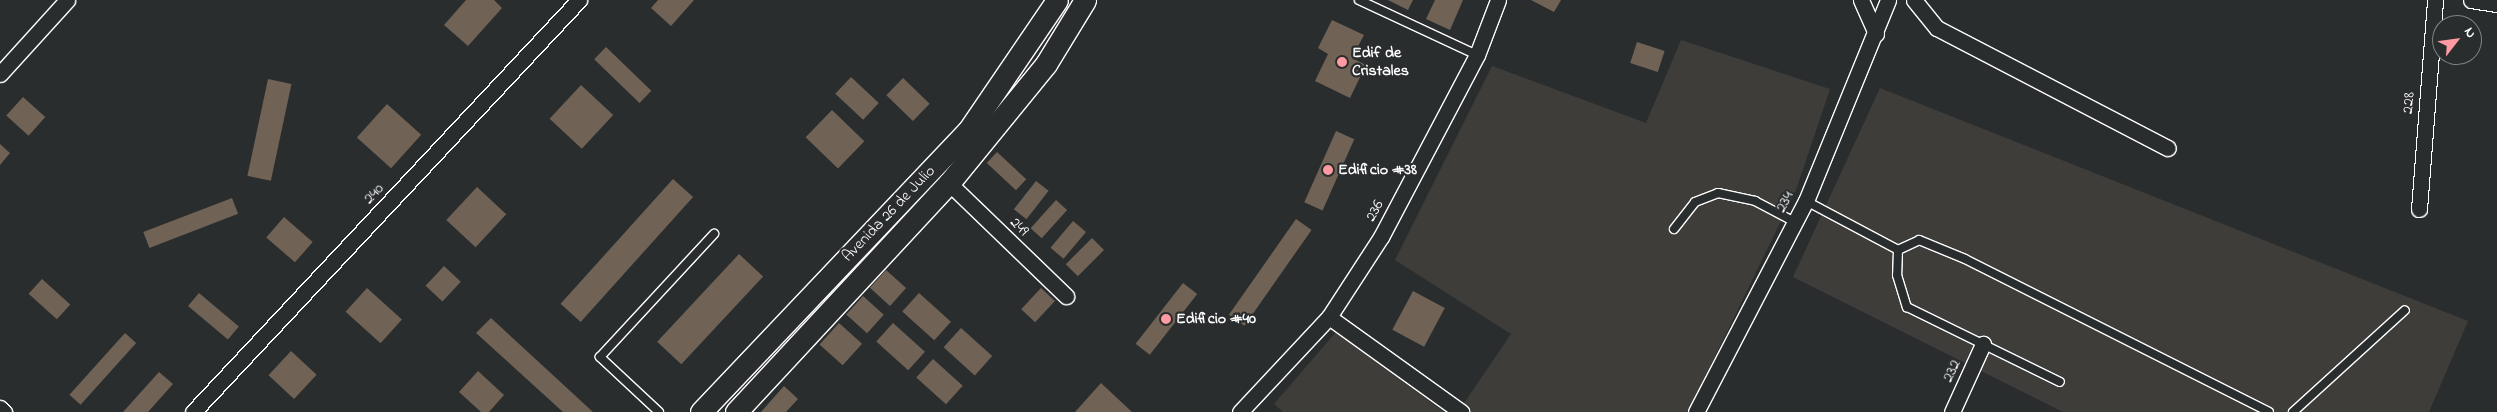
<!DOCTYPE html>
<html>
<head>
<meta charset="utf-8">
<style>
  body { margin:0 }
  #map { position:relative; width:2497px; height:412px; overflow:hidden; background:#2a2d2e; font-family:"Indie Flower",sans-serif }
  div>[style] { position:absolute }
  [style*='--x'] { left:calc(var(--x)*1px); top:calc(var(--y)*1px); width:calc(var(--w)*1px); rotate:calc(var(--a)*1deg) }
  .built>* { inset:0; background:#3f3d3a }
  .building>* { inset:0; background:#706356; transform-origin:0 0 }
  .roads { filter:drop-shadow(1px 0 #fff) drop-shadow(-1px 0 #fff) drop-shadow(0 1px #fff) drop-shadow(0 -1px #fff) }
  .lane>* { height:8px; margin:-4px; padding:0 4px; transform-origin:4px; border-radius:4px; background:#2a2d2e }
  .street>* { height:15px; margin:-7.5px; padding:0 7.5px; transform-origin:7.5px; border-radius:7.5px; background:#2a2d2e }
  .secondary>* { height:21px; margin:-10.5px; padding:0 10.5px; transform-origin:10.5px; border-radius:10.5px; background:#2a2d2e }
  .dots>* { width:14px; height:14px; translate:-50% -50%; box-sizing:border-box; border:2px solid #2a2d2e; border-radius:50% }
  span { translate:-50% -50%; white-space:nowrap; text-align:center; line-height:1.15; -webkit-text-stroke:4.5px #2a2d2e; paint-order:stroke }
  .poi-label { font-size:16px; color:#fff; font-weight:700 }
  .left { translate:0 -50%; text-align:left }
  .street-label { font-size:16px; color:#fff }
  .north { position:absolute; left:2432px; top:15px; width:50px; height:50px; box-sizing:border-box; background:#2a2d2e; border:1px solid #7f8182; border-radius:50%; rotate:60deg; font-size:14px; font-weight:700; line-height:20px; text-align:center; color:#fff }
  .north::after { content:''; display:block; margin:auto; width:18px; height:22px; background:#ff9aa2; clip-path:polygon(50% 0,100% 100%,50% 72%,0 100%) }
</style>
</head>
<body>
<div id="map">
  <div class="built">
    <div style="clip-path:polygon(1681px 40px,1830px 89px,1796px 190px,1688px 412px,1458px 412px,1511px 334px,1395px 260px,1492px 66px,1646px 123px)"></div>
    <div style="clip-path:polygon(1880px 88px,2468px 321px,2429px 412px,2063px 412px,1793px 277px)"></div>
    <div style="clip-path:polygon(1336px 332px,1444px 412px,1283px 412px,1274px 404px)"></div>
  </div>
  <div class="building">
    <div style="clip-path:polygon(466px 0,494px 0,502px 8px,468px 46px,444px 25px)"></div>
    <div style="clip-path:polygon(658px 0,694px 0,671px 26px,651px 8px)"></div>
    <div style="clip-path:polygon(1388px 0,1413px 0,1408px 10px)"></div>
    <div style="clip-path:polygon(1435px 0,1463px 0,1450px 30px,1426px 19px)"></div>
    <div style="clip-path:polygon(1531px 0,1561px 0,1554px 12px)"></div>
    <div style="clip-path:polygon(1332px 20px,1364px 35px,1352px 58px,1366px 65px,1350px 98px,1315px 81px,1328px 54px,1318px 48px)"></div>
    <div style="left:1637px;top:42px;width:29px;height:22px;rotate:18deg"></div>
    <div style="left:606px;top:47px;width:63px;height:17px;rotate:44deg"></div>
    <div style="left:851px;top:77px;width:38px;height:23px;rotate:43deg"></div>
    <div style="left:903px;top:78px;width:37px;height:24px;rotate:44deg"></div>
    <div style="left:268px;top:79px;width:24px;height:99px;rotate:12deg"></div>
    <div style="left:581px;top:85px;width:44px;height:46px;rotate:43deg"></div>
    <div style="left:23px;top:97px;width:30px;height:25px;rotate:42deg"></div>
    <div style="left:387px;top:104px;width:46px;height:45px;rotate:42deg"></div>
    <div style="left:832px;top:110px;width:45px;height:38px;rotate:44deg"></div>
    <div style="left:1336px;top:131px;width:20px;height:78px;rotate:24deg"></div>
    <div style="clip-path:polygon(0 144px,10px 153px,0 165px)"></div>
    <div style="left:997px;top:152px;width:40px;height:15px;rotate:43deg"></div>
    <div style="left:673px;top:179px;width:27px;height:168px;rotate:42deg"></div>
    <div style="left:1036px;top:181px;width:16px;height:36px;rotate:38deg"></div>
    <div style="left:477px;top:187px;width:40px;height:45px;rotate:43deg"></div>
    <div style="left:232px;top:198px;width:17px;height:95px;rotate:69deg"></div>
    <div style="left:1056px;top:200px;width:15px;height:38px;rotate:42deg"></div>
    <div style="left:284px;top:217px;width:38px;height:27px;rotate:41deg"></div>
    <div style="left:1296px;top:219px;width:19px;height:117px;rotate:35deg"></div>
    <div style="left:1073px;top:221px;width:17px;height:35px;rotate:40deg"></div>
    <div style="left:1092px;top:238px;width:17px;height:37px;rotate:45deg"></div>
    <div style="left:739px;top:254px;width:33px;height:120px;rotate:43deg"></div>
    <div style="left:444px;top:266px;width:23px;height:27px;rotate:43deg"></div>
    <div style="left:886px;top:270px;width:27px;height:24px;rotate:42deg"></div>
    <div style="left:42px;top:279px;width:38px;height:20px;rotate:42deg"></div>
    <div style="left:1183px;top:283px;width:18px;height:77px;rotate:38deg"></div>
    <div style="left:367px;top:288px;width:47px;height:32px;rotate:42deg"></div>
    <div style="left:1041px;top:288px;width:19px;height:29px;rotate:43deg"></div>
    <div style="left:1413px;top:291px;width:36px;height:44px;rotate:28deg"></div>
    <div style="left:199px;top:293px;width:52px;height:17px;rotate:40deg"></div>
    <div style="left:919px;top:293px;width:43px;height:25px;rotate:42deg"></div>
    <div style="left:863px;top:296px;width:28px;height:25px;rotate:42deg"></div>
    <div style="clip-path:polygon(491px 318px,593px 412px,563px 412px,476px 333px)"></div>
    <div style="left:839px;top:323px;width:31px;height:29px;rotate:42deg"></div>
    <div style="left:893px;top:323px;width:43px;height:25px;rotate:42deg"></div>
    <div style="left:961px;top:328px;width:42px;height:26px;rotate:42deg"></div>
    <div style="left:125px;top:333px;width:15px;height:83px;rotate:42deg"></div>
    <div style="left:291px;top:351px;width:35px;height:33px;rotate:43deg"></div>
    <div style="left:933px;top:359px;width:40px;height:25px;rotate:42deg"></div>
    <div style="clip-path:polygon(478px 371px,504px 395px,489px 412px,481px 412px,459px 392px)"></div>
    <div style="clip-path:polygon(159px 372px,173px 384px,148px 412px,123px 412px)"></div>
    <div style="clip-path:polygon(1101px 383px,1132px 412px,1075px 412px)"></div>
    <div style="clip-path:polygon(784px 386px,798px 399px,786px 412px,761px 412px)"></div>
  </div>
  <div class="roads">
    <div class="lane">
      <div style="--x:1359;--y:0;--w:130;--a:25"></div>
      <div style="--x:1806;--y:201;--w:104;--a:28"></div>
      <div style="--x:1898;--y:250;--w:23;--a:-25"></div>
      <div style="--x:1919;--y:240;--w:50;--a:22.4"></div>
      <div style="--x:1965;--y:259;--w:340;--a:26.7"></div>
      <div style="--x:1674;--y:229;--w:34;--a:-52"></div>
      <div style="--x:1695;--y:202;--w:25;--a:-21"></div>
      <div style="--x:1718;--y:193;--w:38;--a:12"></div>
      <div style="--x:1755;--y:201;--w:45;--a:27.7"></div>
      <div style="--x:1898;--y:250;--w:25;--a:92"></div>
      <div style="--x:1897;--y:275;--w:34;--a:73"></div>
      <div style="--x:1907;--y:307;--w:170;--a:26.1"></div>
      <div style="--x:659;--y:412;--w:81;--a:-137"></div>
      <div style="--x:600;--y:357;--w:168;--a:-47.2"></div>
      <div style="--x:2293;--y:412;--w:151;--a:-42.3"></div>
    </div>
    <div class="street">
      <div style="--x:1861;--y:0;--w:37;--a:66"></div>
      <div style="--x:1914;--y:0;--w:36;--a:51"></div>
      <div style="--x:1937;--y:28;--w:260;--a:27.5"></div>
      <div style="--x:2471;--y:0;--w:26;--a:9"></div>
      <div style="--x:0;--y:74;--w:100;--a:-47.8"></div>
      <div style="--x:949;--y:183;--w:163;--a:44"></div>
      <div style="--x:2419;--y:209;--w:210;--a:-85.6"></div>
      <div style="--x:1329;--y:317;--w:163;--a:35.7"></div>
      <div style="--x:0;--y:408;--w:6;--a:45"></div>
      <div style="--x:193;--y:412;--w:565;--a:-46.87"></div>
      <div style="--x:1240;--y:412;--w:130;--a:-46.9"></div>
      <div style="--x:1329;--y:317;--w:95;--a:-57"></div>
      <div style="--x:1381;--y:237;--w:206;--a:-62.2"></div>
      <div style="--x:1477;--y:55;--w:59;--a:-69.1"></div>
      <div style="--x:1696;--y:412;--w:238;--a:-62.5"></div>
      <div style="--x:1806;--y:201;--w:217;--a:-67.8"></div>
      <div style="--x:1952;--y:412;--w:75;--a:-65.5"></div>
    </div>
    <div class="secondary">
      <div style="--x:701;--y:412;--w:388;--a:-46.5"></div>
      <div style="--x:968;--y:131;--w:158;--a:-55.8"></div>
      <div style="--x:736;--y:412;--w:313;--a:-47.1"></div>
      <div style="--x:949;--y:183;--w:154;--a:-50.8"></div>
      <div style="--x:1046;--y:64;--w:75;--a:-58.6"></div>
    </div>
  </div>
  <div class="dots">
    <div style="left:1342px;top:62px;background:#ff9aa2"></div>
    <div style="left:1328px;top:170px;background:#ff9aa2"></div>
    <div style="left:1166px;top:319px;background:#ff9aa2"></div>
  </div>
  <div class="poi-label">
    <span class="left" style="left:1352px;top:62px">Edif de<br>Cristales</span>
    <span class="left" style="left:1338px;top:170px">Edificio #38</span>
    <span class="left" style="left:1176px;top:319px">Edificio #40</span>
  </div>
  <div class="street-label">
    <span style="left:2409px;top:103px;rotate:-86deg">228</span>
    <span style="left:374px;top:194px;rotate:-47deg">240</span>
    <span style="left:1785px;top:202px;rotate:-63deg">234</span>
    <span style="left:1375px;top:211px;rotate:-62deg">236</span>
    <span style="left:889px;top:214px;rotate:-46deg">Avenida 26 de Julio</span>
    <span style="left:1019px;top:227px;rotate:44deg">249</span>
    <span style="left:1952px;top:371px;rotate:-65deg">232</span>
  </div>
  <div class="north">N</div>
</div>
</body>
</html>
